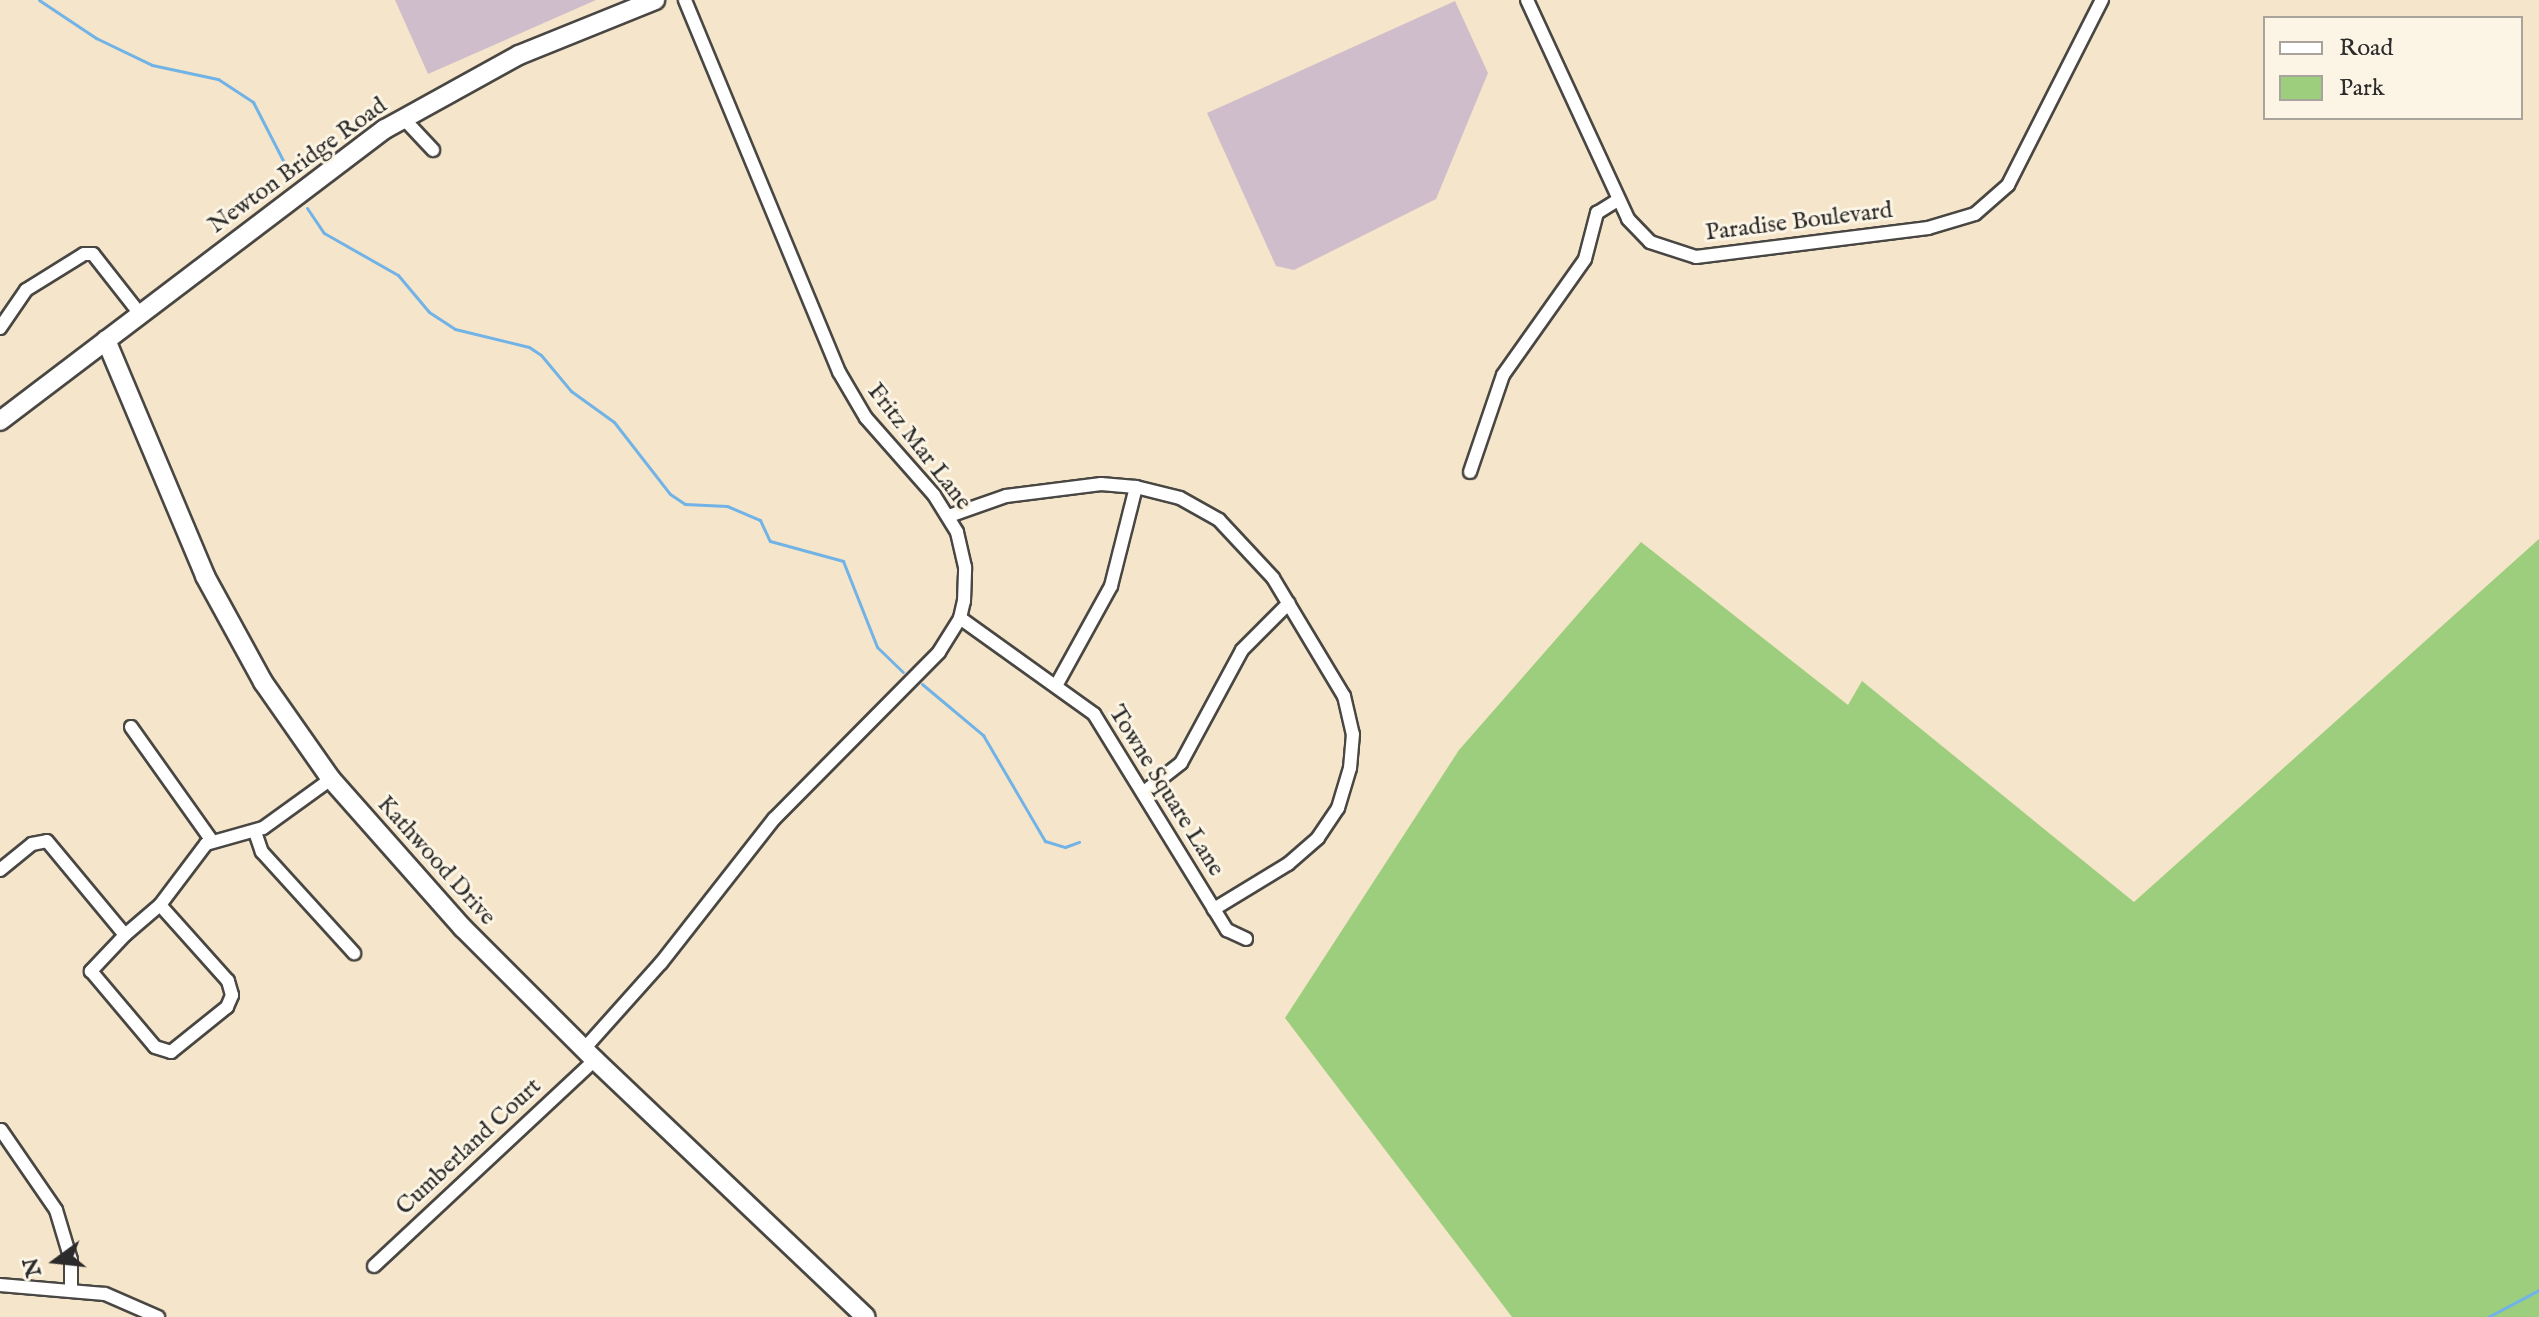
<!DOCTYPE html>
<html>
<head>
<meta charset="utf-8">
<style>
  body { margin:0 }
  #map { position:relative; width:2539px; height:1317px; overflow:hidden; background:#f5e5ca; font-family:"IM FELL English",serif }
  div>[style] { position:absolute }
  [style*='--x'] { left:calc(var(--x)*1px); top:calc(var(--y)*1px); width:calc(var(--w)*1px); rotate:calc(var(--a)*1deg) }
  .industrial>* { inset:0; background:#d0bdcc }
  .green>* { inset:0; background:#9dce7e }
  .stream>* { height:3px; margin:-1.5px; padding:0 1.5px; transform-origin:1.5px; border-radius:1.5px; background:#71b3e6 }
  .roads { filter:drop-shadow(2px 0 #494743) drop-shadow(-2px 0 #494743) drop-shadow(0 2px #494743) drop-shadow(0 -2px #494743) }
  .street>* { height:12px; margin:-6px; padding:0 6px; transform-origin:6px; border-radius:6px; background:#fff }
  .secondary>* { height:18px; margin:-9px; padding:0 9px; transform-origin:9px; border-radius:9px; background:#fff }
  span { translate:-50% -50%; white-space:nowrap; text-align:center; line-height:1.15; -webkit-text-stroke:6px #fcf5e5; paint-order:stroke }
  .street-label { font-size:24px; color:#2b2b2b }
  .legend { position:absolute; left:2263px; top:16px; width:260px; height:104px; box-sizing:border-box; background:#fcf5e5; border:2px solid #a8a49b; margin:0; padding:10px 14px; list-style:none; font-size:24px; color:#2b2b2b }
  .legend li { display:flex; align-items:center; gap:16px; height:40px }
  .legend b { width:40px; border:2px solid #a8a49b }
  .north { position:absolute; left:16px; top:1221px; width:80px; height:80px; -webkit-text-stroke:6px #fcf5e5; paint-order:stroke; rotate:255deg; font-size:22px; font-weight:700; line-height:32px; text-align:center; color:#2b2b2b }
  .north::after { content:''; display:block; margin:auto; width:28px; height:36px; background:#2b2b2b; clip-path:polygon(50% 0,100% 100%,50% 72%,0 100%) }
</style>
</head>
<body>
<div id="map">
  <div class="industrial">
    <div style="clip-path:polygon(395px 0,596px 0,428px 74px)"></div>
    <div style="clip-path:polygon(1455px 1px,1488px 73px,1436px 199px,1294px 270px,1276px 266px,1207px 113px)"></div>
  </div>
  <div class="green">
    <div style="clip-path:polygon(2539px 539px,2539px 1317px,1512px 1317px,1285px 1018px,1459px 750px,1641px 542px,1848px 705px,1862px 681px,2134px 902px)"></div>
  </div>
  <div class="stream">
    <div style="--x:39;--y:0;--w:69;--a:33.7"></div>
    <div style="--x:96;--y:38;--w:62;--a:25.7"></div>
    <div style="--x:152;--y:65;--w:67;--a:12"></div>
    <div style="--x:218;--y:79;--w:42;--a:33.3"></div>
    <div style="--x:253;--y:102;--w:79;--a:62.8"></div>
    <div style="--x:307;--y:208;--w:30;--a:56"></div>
    <div style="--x:324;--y:233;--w:85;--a:29.6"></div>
    <div style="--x:398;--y:275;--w:48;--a:50"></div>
    <div style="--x:429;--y:312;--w:31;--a:33"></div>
    <div style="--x:455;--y:329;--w:76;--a:13.7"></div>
    <div style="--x:529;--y:347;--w:14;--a:34"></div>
    <div style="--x:541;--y:355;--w:47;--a:50.2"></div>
    <div style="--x:571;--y:391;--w:53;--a:35.8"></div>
    <div style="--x:614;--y:422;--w:91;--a:52.1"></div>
    <div style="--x:670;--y:494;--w:18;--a:34"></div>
    <div style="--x:685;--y:504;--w:42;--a:2.7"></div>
    <div style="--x:727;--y:506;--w:36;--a:23"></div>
    <div style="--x:760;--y:520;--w:23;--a:65"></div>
    <div style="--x:770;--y:541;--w:76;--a:15.3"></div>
    <div style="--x:843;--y:561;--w:92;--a:68.4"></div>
    <div style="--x:877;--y:647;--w:36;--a:44"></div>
    <div style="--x:922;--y:684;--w:80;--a:39.9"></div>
    <div style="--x:983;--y:735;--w:123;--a:59.7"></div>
    <div style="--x:1045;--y:841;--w:21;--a:17"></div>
    <div style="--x:1065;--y:847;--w:15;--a:-20"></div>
    <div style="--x:2488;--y:1317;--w:58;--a:-27.9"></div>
  </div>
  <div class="roads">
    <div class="street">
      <div style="--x:1527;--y:0;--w:241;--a:65.2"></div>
      <div style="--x:1628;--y:219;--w:32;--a:46"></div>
      <div style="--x:1650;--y:242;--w:48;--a:18.1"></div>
      <div style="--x:1696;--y:257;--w:234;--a:-7.1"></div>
      <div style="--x:1928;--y:228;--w:49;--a:-16.6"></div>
      <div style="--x:1975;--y:214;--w:44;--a:-41.3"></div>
      <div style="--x:2008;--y:185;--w:208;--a:-63.1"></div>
      <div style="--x:403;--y:118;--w:44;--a:46.8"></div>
      <div style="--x:0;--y:328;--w:46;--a:-55.6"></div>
      <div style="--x:26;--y:290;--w:68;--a:-31.8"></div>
      <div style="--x:84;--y:254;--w:9;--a:0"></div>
      <div style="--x:93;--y:254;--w:76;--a:51.9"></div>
      <div style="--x:1470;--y:472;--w:102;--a:-71.2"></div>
      <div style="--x:1503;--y:375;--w:142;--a:-54.7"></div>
      <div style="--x:1585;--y:259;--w:48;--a:-75.4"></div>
      <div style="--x:1597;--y:213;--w:25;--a:-32"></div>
      <div style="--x:949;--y:516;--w:60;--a:-19.3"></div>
      <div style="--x:1006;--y:496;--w:96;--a:-7.2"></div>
      <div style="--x:1101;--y:484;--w:35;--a:5"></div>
      <div style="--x:1136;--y:487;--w:45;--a:14"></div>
      <div style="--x:1180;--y:498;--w:45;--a:29.4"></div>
      <div style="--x:1219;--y:520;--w:79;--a:47"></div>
      <div style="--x:1273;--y:578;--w:138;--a:59"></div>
      <div style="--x:1344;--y:696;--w:39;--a:77"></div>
      <div style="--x:1353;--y:734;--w:34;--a:95"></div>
      <div style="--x:1350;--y:768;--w:42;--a:106.7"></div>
      <div style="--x:1338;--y:808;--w:36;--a:124"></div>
      <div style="--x:1318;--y:838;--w:40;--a:139"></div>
      <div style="--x:1288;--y:864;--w:87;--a:148.7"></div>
      <div style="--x:960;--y:618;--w:165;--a:35.6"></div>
      <div style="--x:1094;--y:714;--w:254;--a:58.4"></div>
      <div style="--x:1227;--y:930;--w:21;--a:25"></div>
      <div style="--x:1057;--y:684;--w:112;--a:-61.1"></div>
      <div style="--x:1111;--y:586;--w:102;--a:-75.8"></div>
      <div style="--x:131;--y:727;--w:140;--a:54.6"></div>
      <div style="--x:1144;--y:792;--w:47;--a:-38.1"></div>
      <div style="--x:1181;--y:763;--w:128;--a:-61.6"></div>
      <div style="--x:1242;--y:650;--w:66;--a:-45"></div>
      <div style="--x:255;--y:832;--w:21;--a:71"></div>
      <div style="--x:262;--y:852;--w:137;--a:47.7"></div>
      <div style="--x:0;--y:870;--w:41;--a:-39.1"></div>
      <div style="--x:32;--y:844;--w:15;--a:-11"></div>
      <div style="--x:47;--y:841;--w:122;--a:50.3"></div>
      <div style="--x:125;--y:935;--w:46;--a:-40.6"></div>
      <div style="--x:160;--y:905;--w:76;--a:-53"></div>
      <div style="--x:206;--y:844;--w:59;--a:-15.7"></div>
      <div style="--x:263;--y:828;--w:84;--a:-35.8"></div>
      <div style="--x:125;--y:935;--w:50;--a:133.4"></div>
      <div style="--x:91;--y:971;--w:99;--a:49.9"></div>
      <div style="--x:155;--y:1047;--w:17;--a:17"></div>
      <div style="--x:171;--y:1052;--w:72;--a:-38.8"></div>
      <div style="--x:227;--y:1007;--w:13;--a:-67"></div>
      <div style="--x:232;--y:995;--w:15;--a:-106"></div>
      <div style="--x:228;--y:981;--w:102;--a:-131.8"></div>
      <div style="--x:584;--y:1049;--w:115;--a:-48.2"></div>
      <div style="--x:661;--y:963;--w:183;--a:-51.9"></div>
      <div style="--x:774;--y:819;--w:235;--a:-45.3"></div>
      <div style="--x:939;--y:652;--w:40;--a:-58"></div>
      <div style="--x:960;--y:618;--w:17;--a:-77"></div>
      <div style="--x:964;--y:601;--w:34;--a:-88"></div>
      <div style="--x:965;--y:567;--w:36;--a:-103"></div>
      <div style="--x:957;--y:532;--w:44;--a:-121.9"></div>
      <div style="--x:934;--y:495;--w:103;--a:-131.4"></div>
      <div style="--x:866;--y:418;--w:53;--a:-120.4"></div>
      <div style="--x:839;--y:372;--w:403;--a:-112.5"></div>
      <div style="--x:1;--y:1130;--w:97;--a:55.5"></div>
      <div style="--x:56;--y:1210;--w:52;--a:73.3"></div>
      <div style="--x:71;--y:1260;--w:30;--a:90"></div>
      <div style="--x:374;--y:1266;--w:302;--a:-43"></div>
      <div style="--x:0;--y:1285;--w:105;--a:4.9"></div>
      <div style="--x:105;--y:1294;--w:58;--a:23.5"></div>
    </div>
    <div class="secondary">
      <div style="--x:106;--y:340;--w:256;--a:67.2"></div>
      <div style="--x:205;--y:576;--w:121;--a:61.3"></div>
      <div style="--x:263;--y:682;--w:118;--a:55"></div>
      <div style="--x:331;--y:779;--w:199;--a:48.5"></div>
      <div style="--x:463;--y:928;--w:187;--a:45"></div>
      <div style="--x:595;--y:1060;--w:373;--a:43.5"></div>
      <div style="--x:0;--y:421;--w:483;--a:-37.2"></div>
      <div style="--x:385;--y:129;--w:153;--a:-28.9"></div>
      <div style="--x:519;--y:55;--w:147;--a:-22"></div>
    </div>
  </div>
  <div class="street-label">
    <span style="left:298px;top:166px;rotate:-36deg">Newton Bridge Road</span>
    <span style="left:1799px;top:222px;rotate:-7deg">Paradise Boulevard</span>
    <span style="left:919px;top:447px;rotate:52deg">Fritz Mar Lane</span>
    <span style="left:1166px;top:791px;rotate:58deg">Towne Square Lane</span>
    <span style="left:436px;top:861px;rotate:48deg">Kathwood Drive</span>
    <span style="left:469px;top:1147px;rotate:-43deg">Cumberland Court</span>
  </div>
  <ul class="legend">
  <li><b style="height:10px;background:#fff"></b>Road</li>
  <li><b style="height:22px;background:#9dce7e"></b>Park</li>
  </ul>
  <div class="north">N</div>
</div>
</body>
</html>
